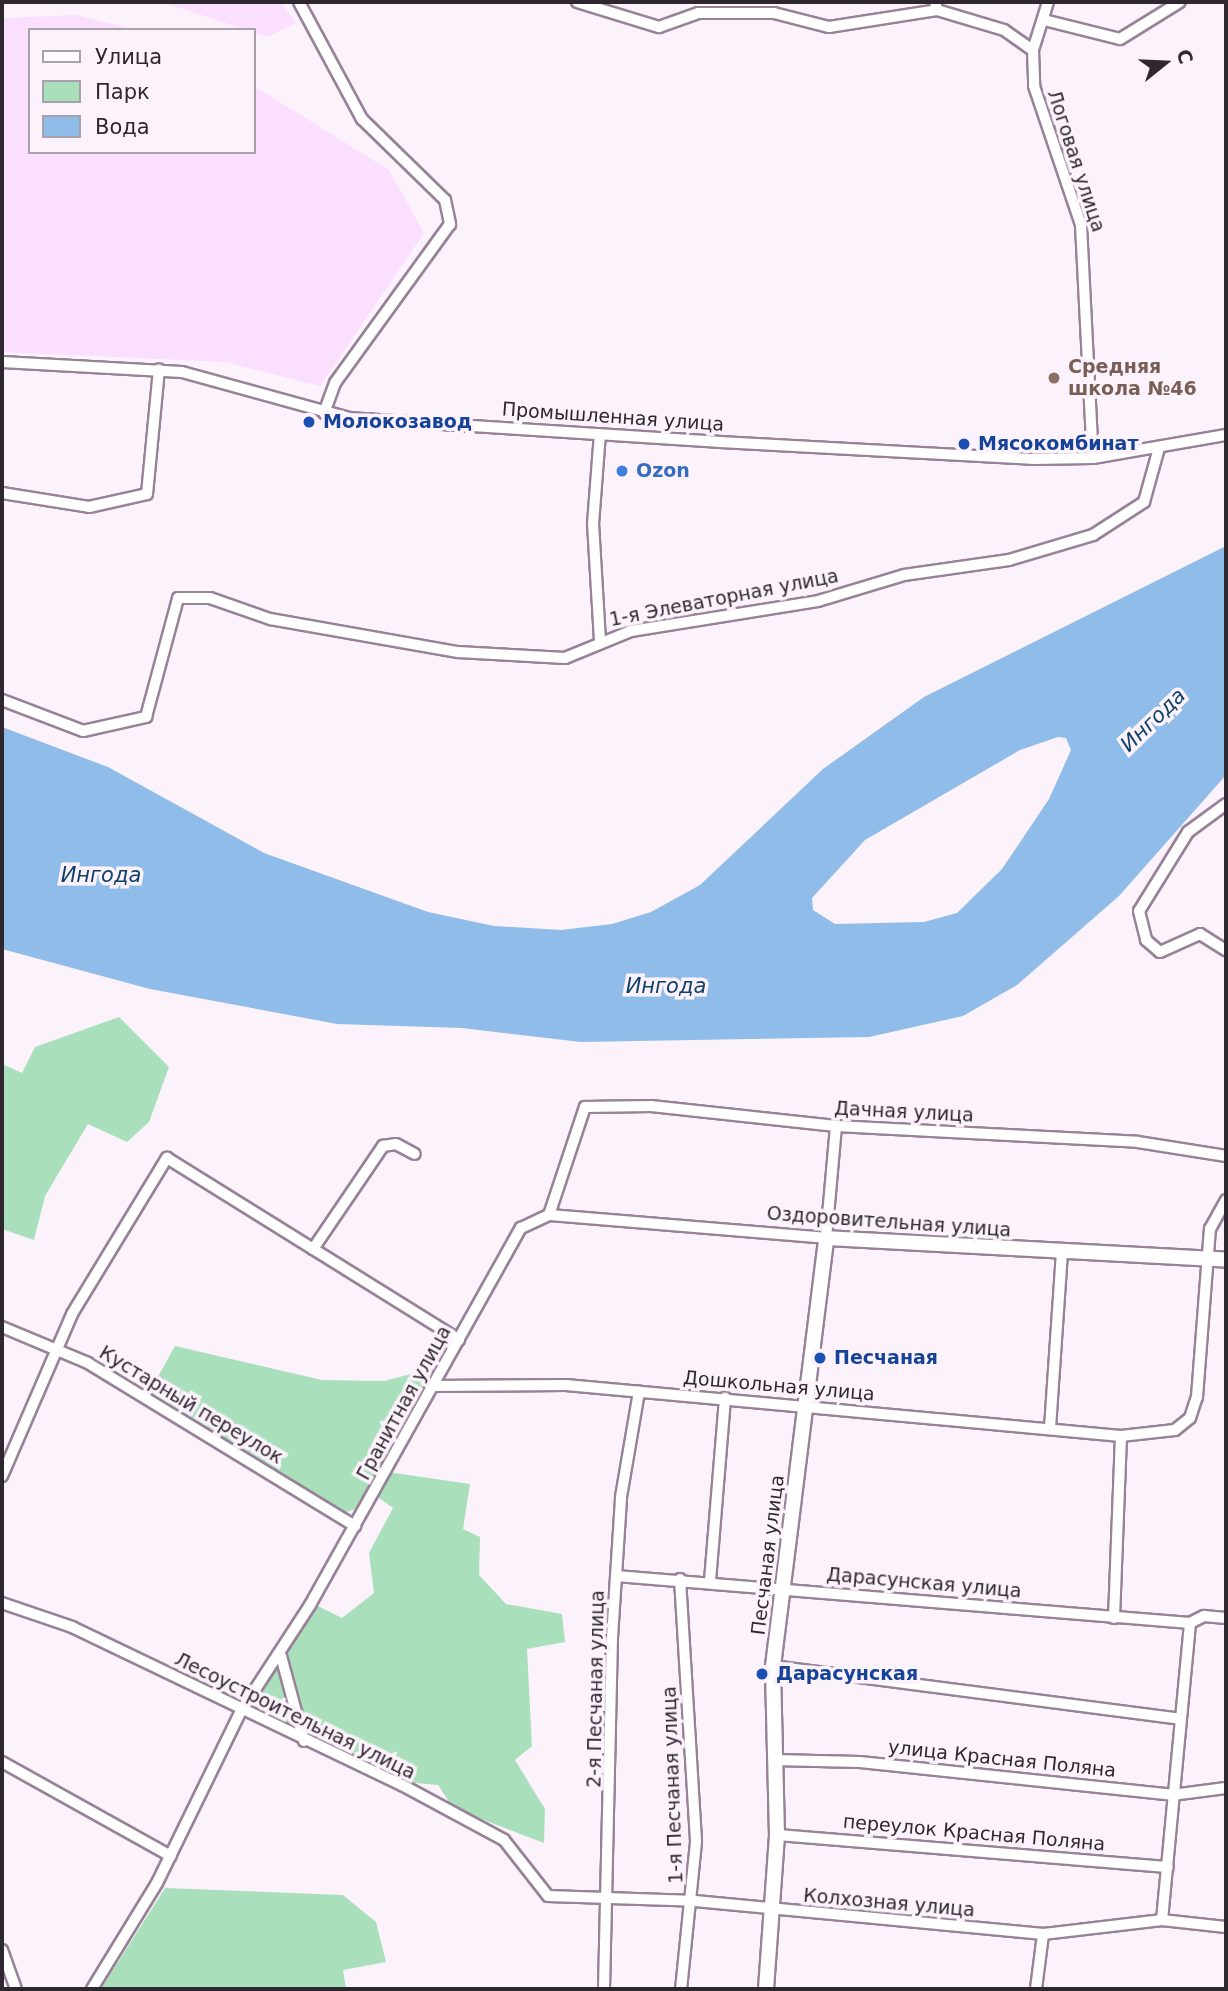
<!DOCTYPE html>
<html>
<head>
<meta charset="utf-8">
<style>
  body { margin:0 }
  #map { position:relative; width:1228px; height:1991px; overflow:hidden; background:#fbf2fc; font-family:"DejaVu Sans",sans-serif }
  div>[style] { position:absolute }
  [style*='--x'] { left:calc(var(--x)*1px); top:calc(var(--y)*1px); width:calc(var(--w)*1px); rotate:calc(var(--a)*1deg) }
  .built>* { inset:0; background:#fbdffe }
  .green>* { inset:0; background:#a9e0bb }
  .water>* { inset:0; background:#8fbce8 }
  .roads { filter:drop-shadow(2px 0 #978298) drop-shadow(-2px 0 #978298) drop-shadow(0 2px #978298) drop-shadow(0 -2px #978298) }
  .street>* { height:10px; margin:-5px; padding:0 5px; transform-origin:5px; border-radius:5px; background:#fff }
  .secondary>* { height:14px; margin:-7px; padding:0 7px; transform-origin:7px; border-radius:7px; background:#fff }
  .dots>* { width:19px; height:19px; translate:-50% -50%; box-sizing:border-box; border:4px solid #fbf2fc; border-radius:50% }
  span { translate:-50% -50%; white-space:nowrap; text-align:center; line-height:1.15; -webkit-text-stroke:7px #fbf2fc; paint-order:stroke }
  .street-label { font-size:19px; color:#2f2730 }
  .education-label { font-size:19px; color:#785e54; font-weight:700 }
  .left { translate:0 -50%; text-align:left }
  .transit-label { font-size:19px; color:#164399; font-weight:700 }
  .shop-label { font-size:19px; color:#366cbe; font-weight:700 }
  .water-label { font-size:21px; color:#0f4069; font-style:italic }
  .frame { position:absolute; inset:0; border:4px solid #2f2730; pointer-events:none }
  .legend { position:absolute; left:28px; top:28px; width:228px; height:126px; box-sizing:border-box; background:#fbf2fc; border:2px solid #a9a1aa; margin:0; padding:9px 12px; list-style:none; font-size:21px; color:#2f2730 }
  .legend li { display:flex; align-items:center; gap:14px; height:35px }
  .legend b { width:35px; border:2px solid #a9a1aa }
  .north { position:absolute; left:1130px; top:28px; width:70px; height:70px; -webkit-text-stroke:5px #fbf2fc; paint-order:stroke; rotate:72deg; font-size:19px; font-weight:700; line-height:28px; text-align:center; color:#2f2730 }
  .north::after { content:''; display:block; margin:auto; width:24px; height:32px; background:#2f2730; clip-path:polygon(50% 0,100% 100%,50% 72%,0 100%) }
</style>
</head>
<body>
<div id="map">
  <div class="built">
    <div style="clip-path:polygon(162px 2px,281px 2px,296px 23px,267px 37px)"></div>
    <div style="clip-path:polygon(76px 15px,137px 30px,30px 30px,30px 152px,254px 152px,254px 86px,389px 170px,424px 233px,320px 386px,226px 362px,2px 352px,2px 18px)"></div>
  </div>
  <div class="green">
    <div style="clip-path:polygon(119px 1017px,169px 1067px,149px 1122px,127px 1142px,88px 1124px,45px 1196px,34px 1240px,2px 1229px,2px 1064px,22px 1073px,35px 1047px)"></div>
    <div style="clip-path:polygon(175px 1346px,322px 1380px,384px 1381px,445px 1365px,367px 1505px,338px 1515px,145px 1400px)"></div>
    <div style="clip-path:polygon(388px 1472px,470px 1484px,463px 1529px,480px 1537px,479px 1575px,506px 1604px,562px 1614px,565px 1642px,527px 1649px,532px 1746px,515px 1760px,545px 1809px,544px 1843px,453px 1808px,438px 1785px,405px 1782px,262px 1714px,257px 1702px,314px 1604px,342px 1618px,374px 1593px,369px 1553px,393px 1508px,375px 1495px)"></div>
    <div style="clip-path:polygon(165px 1888px,343px 1895px,376px 1922px,386px 1962px,343px 1970px,346px 1989px,101px 1989px)"></div>
  </div>
  <div class="water">
    <div style="clip-path:polygon(evenodd,1226px 546px,1226px 775px,1119px 896px,1017px 985px,963px 1016px,869px 1037px,581px 1042px,462px 1028px,337px 1024px,150px 989px,2px 949px,2px 727px,108px 767px,264px 853px,428px 912px,494px 926px,561px 930px,612px 924px,651px 912px,700px 885px,823px 769px,924px 697px,1226px 546px,1058px 737px,1066px 738px,1071px 750px,1049px 799px,1002px 869px,957px 913px,924px 922px,835px 924px,813px 910px,812px 898px,865px 840px,1020px 750px,1058px 737px)"></div>
  </div>
  <div class="roads">
    <div class="street">
      <div style="--x:299;--y:2;--w:133;--a:61.7"></div>
      <div style="--x:362;--y:119;--w:116;--a:44.3"></div>
      <div style="--x:445;--y:200;--w:25;--a:78"></div>
      <div style="--x:450;--y:224;--w:196;--a:125.9"></div>
      <div style="--x:335;--y:383;--w:32;--a:110"></div>
      <div style="--x:577;--y:2;--w:86;--a:17"></div>
      <div style="--x:659;--y:27;--w:41;--a:-19.7"></div>
      <div style="--x:698;--y:13;--w:76;--a:0"></div>
      <div style="--x:774;--y:13;--w:57;--a:14.3"></div>
      <div style="--x:829;--y:27;--w:109;--a:-8.9"></div>
      <div style="--x:935;--y:2;--w:8;--a:76"></div>
      <div style="--x:937;--y:10;--w:70;--a:16.6"></div>
      <div style="--x:1004;--y:30;--w:35;--a:35"></div>
      <div style="--x:1048;--y:2;--w:50;--a:107.4"></div>
      <div style="--x:1033;--y:50;--w:36;--a:88"></div>
      <div style="--x:1034;--y:86;--w:147;--a:71.3"></div>
      <div style="--x:1081;--y:225;--w:233;--a:87.1"></div>
      <div style="--x:1044;--y:20;--w:78;--a:14"></div>
      <div style="--x:1120;--y:39;--w:70;--a:-31.7"></div>
      <div style="--x:2;--y:362;--w:180;--a:3.2"></div>
      <div style="--x:182;--y:372;--w:173;--a:15.4"></div>
      <div style="--x:349;--y:418;--w:372;--a:3.7"></div>
      <div style="--x:720;--y:442;--w:312;--a:3.1"></div>
      <div style="--x:1032;--y:459;--w:61;--a:-0.9"></div>
      <div style="--x:1093;--y:458;--w:135;--a:-9.8"></div>
      <div style="--x:2;--y:493;--w:88;--a:9.1"></div>
      <div style="--x:89;--y:507;--w:59;--a:-12.6"></div>
      <div style="--x:147;--y:494;--w:125;--a:-84.5"></div>
      <div style="--x:600;--y:641;--w:117;--a:-93.4"></div>
      <div style="--x:593;--y:524;--w:90;--a:-85.6"></div>
      <div style="--x:2;--y:700;--w:87;--a:20.9"></div>
      <div style="--x:83;--y:731;--w:65;--a:-12.5"></div>
      <div style="--x:146;--y:717;--w:123;--a:-74.9"></div>
      <div style="--x:178;--y:598;--w:32;--a:0"></div>
      <div style="--x:210;--y:598;--w:64;--a:19.3"></div>
      <div style="--x:270;--y:619;--w:191;--a:10"></div>
      <div style="--x:458;--y:652;--w:107;--a:3.2"></div>
      <div style="--x:565;--y:658;--w:71;--a:-22.2"></div>
      <div style="--x:631;--y:631;--w:189;--a:-9.1"></div>
      <div style="--x:818;--y:601;--w:90;--a:-16.8"></div>
      <div style="--x:904;--y:575;--w:106;--a:-8.1"></div>
      <div style="--x:1009;--y:560;--w:88;--a:-16.6"></div>
      <div style="--x:1093;--y:535;--w:61;--a:-32.9"></div>
      <div style="--x:1144;--y:502;--w:56;--a:-74.5"></div>
      <div style="--x:1226;--y:804;--w:47;--a:143.6"></div>
      <div style="--x:1188;--y:832;--w:93;--a:121.8"></div>
      <div style="--x:1139;--y:911;--w:30;--a:76"></div>
      <div style="--x:1146;--y:940;--w:18;--a:41"></div>
      <div style="--x:1160;--y:952;--w:44;--a:-24.2"></div>
      <div style="--x:1200;--y:934;--w:31;--a:32"></div>
      <div style="--x:549;--y:1215;--w:278;--a:4.7"></div>
      <div style="--x:826;--y:1238;--w:112;--a:-84.9"></div>
      <div style="--x:313;--y:1249;--w:125;--a:-55.8"></div>
      <div style="--x:383;--y:1146;--w:13;--a:-9"></div>
      <div style="--x:396;--y:1144;--w:21;--a:28"></div>
      <div style="--x:2;--y:1327;--w:93;--a:22.7"></div>
      <div style="--x:88;--y:1363;--w:313;--a:31.4"></div>
      <div style="--x:433;--y:1386;--w:133;--a:-0.4"></div>
      <div style="--x:566;--y:1385;--w:557;--a:5.25"></div>
      <div style="--x:1121;--y:1436;--w:54;--a:-6.3"></div>
      <div style="--x:1175;--y:1430;--w:19;--a:-39"></div>
      <div style="--x:1190;--y:1418;--w:22;--a:-72"></div>
      <div style="--x:1197;--y:1397;--w:169;--a:-85.6"></div>
      <div style="--x:1210;--y:1229;--w:33;--a:-61"></div>
      <div style="--x:1050;--y:1428;--w:175;--a:-86.1"></div>
      <div style="--x:2;--y:1476;--w:176;--a:-66.6"></div>
      <div style="--x:72;--y:1314;--w:183;--a:-58.7"></div>
      <div style="--x:167;--y:1158;--w:344;--a:31.9"></div>
      <div style="--x:616;--y:1576;--w:576;--a:4.68"></div>
      <div style="--x:1190;--y:1623;--w:16;--a:-27"></div>
      <div style="--x:1204;--y:1616;--w:22;--a:5"></div>
      <div style="--x:680;--y:1579;--w:263;--a:86.5"></div>
      <div style="--x:696;--y:1842;--w:148;--a:95.8"></div>
      <div style="--x:710;--y:1581;--w:184;--a:-85.3"></div>
      <div style="--x:2;--y:1603;--w:74;--a:18.9"></div>
      <div style="--x:72;--y:1627;--w:366;--a:25.6"></div>
      <div style="--x:402;--y:1785;--w:116;--a:28.3"></div>
      <div style="--x:504;--y:1840;--w:71;--a:51.8"></div>
      <div style="--x:548;--y:1896;--w:147;--a:1.9"></div>
      <div style="--x:695;--y:1901;--w:350;--a:5.4"></div>
      <div style="--x:1043;--y:1934;--w:120;--a:-6.7"></div>
      <div style="--x:1162;--y:1920;--w:64;--a:6.2"></div>
      <div style="--x:1114;--y:1618;--w:182;--a:-87.8"></div>
      <div style="--x:281;--y:1656;--w:88;--a:74.9"></div>
      <div style="--x:773;--y:1666;--w:411;--a:7.4"></div>
      <div style="--x:774;--y:1760;--w:86;--a:1.3"></div>
      <div style="--x:860;--y:1762;--w:314;--a:6"></div>
      <div style="--x:1172;--y:1795;--w:54;--a:-7.4"></div>
      <div style="--x:2;--y:1762;--w:193;--a:29.1"></div>
      <div style="--x:777;--y:1835;--w:392;--a:4.7"></div>
      <div style="--x:1162;--y:1920;--w:298;--a:-84.6"></div>
      <div style="--x:2;--y:1950;--w:41;--a:70.3"></div>
      <div style="--x:92;--y:1989;--w:124;--a:-58.5"></div>
      <div style="--x:157;--y:1883;--w:191;--a:-64"></div>
      <div style="--x:241;--y:1711;--w:126;--a:-56.9"></div>
      <div style="--x:310;--y:1605;--w:432;--a:-60.8"></div>
      <div style="--x:521;--y:1228;--w:31;--a:-25"></div>
      <div style="--x:549;--y:1215;--w:114;--a:-71.6"></div>
      <div style="--x:585;--y:1107;--w:66;--a:-0.9"></div>
      <div style="--x:651;--y:1106;--w:186;--a:6.2"></div>
      <div style="--x:836;--y:1126;--w:302;--a:3"></div>
      <div style="--x:1138;--y:1142;--w:89;--a:9"></div>
      <div style="--x:604;--y:1989;--w:351;--a:-88.7"></div>
      <div style="--x:612;--y:1638;--w:141;--a:-86.3"></div>
      <div style="--x:621;--y:1497;--w:107;--a:-80.3"></div>
      <div style="--x:1036;--y:1989;--w:55;--a:-82.7"></div>
    </div>
    <div class="secondary">
      <div style="--x:766;--y:1989;--w:154;--a:-85.9"></div>
      <div style="--x:777;--y:1835;--w:169;--a:-91.4"></div>
      <div style="--x:773;--y:1666;--w:431;--a:-82.9"></div>
      <div style="--x:826;--y:1238;--w:401;--a:3.1"></div>
    </div>
  </div>
  <div class="dots">
    <div style="left:1054px;top:378px;background:#8d6e63"></div>
    <div style="left:309px;top:422px;background:#1a4fb4"></div>
    <div style="left:964px;top:444px;background:#1a4fb4"></div>
    <div style="left:622px;top:471px;background:#3f7fe0"></div>
    <div style="left:820px;top:1358px;background:#1a4fb4"></div>
    <div style="left:762px;top:1674px;background:#1a4fb4"></div>
  </div>
  <div class="street-label">
    <span style="left:1076px;top:161px;rotate:72deg">Логовая улица</span>
    <span style="left:613px;top:417px;rotate:4deg">Промышленная улица</span>
    <span style="left:724px;top:598px;rotate:-11deg">1-я Элеваторная улица</span>
    <span style="left:904px;top:1112px;rotate:3deg">Дачная улица</span>
    <span style="left:889px;top:1222px;rotate:4deg">Оздоровительная улица</span>
    <span style="left:779px;top:1386px;rotate:5deg">Дошкольная улица</span>
    <span style="left:404px;top:1403px;rotate:-61deg">Гранитная улица</span>
    <span style="left:191px;top:1405px;rotate:31deg">Кустарный переулок</span>
    <span style="left:768px;top:1555px;rotate:-83deg">Песчаная улица</span>
    <span style="left:924px;top:1583px;rotate:5deg">Дарасунская улица</span>
    <span style="left:596px;top:1689px;rotate:-89deg">2-я Песчаная улица</span>
    <span style="left:295px;top:1716px;rotate:26deg">Лесоустроительная улица</span>
    <span style="left:1002px;top:1759px;rotate:6deg">улица Красная Поляна</span>
    <span style="left:673px;top:1785px;rotate:-92deg">1-я Песчаная улица</span>
    <span style="left:974px;top:1833px;rotate:5deg">переулок Красная Поляна</span>
    <span style="left:889px;top:1903px;rotate:5deg">Колхозная улица</span>
  </div>
  <div class="education-label">
    <span class="left" style="left:1068px;top:378px">Средняя<br>школа №46</span>
  </div>
  <div class="transit-label">
    <span class="left" style="left:323px;top:422px">Молокозавод</span>
    <span class="left" style="left:978px;top:444px">Мясокомбинат</span>
    <span class="left" style="left:834px;top:1358px">Песчаная</span>
    <span class="left" style="left:776px;top:1674px">Дарасунская</span>
  </div>
  <div class="shop-label">
    <span class="left" style="left:636px;top:471px">Ozon</span>
  </div>
  <div class="water-label">
    <span style="left:1153px;top:720px;rotate:-44deg">Ингода</span>
    <span style="left:101px;top:875px">Ингода</span>
    <span style="left:666px;top:986px">Ингода</span>
  </div>
  <div class="frame"></div>
  <ul class="legend">
  <li><b style="height:9px;background:#fff"></b>Улица</li>
  <li><b style="height:19px;background:#a9e0bb"></b>Парк</li>
  <li><b style="height:19px;background:#8fbce8"></b>Вода</li>
  </ul>
  <div class="north">С</div>
</div>
</body>
</html>
